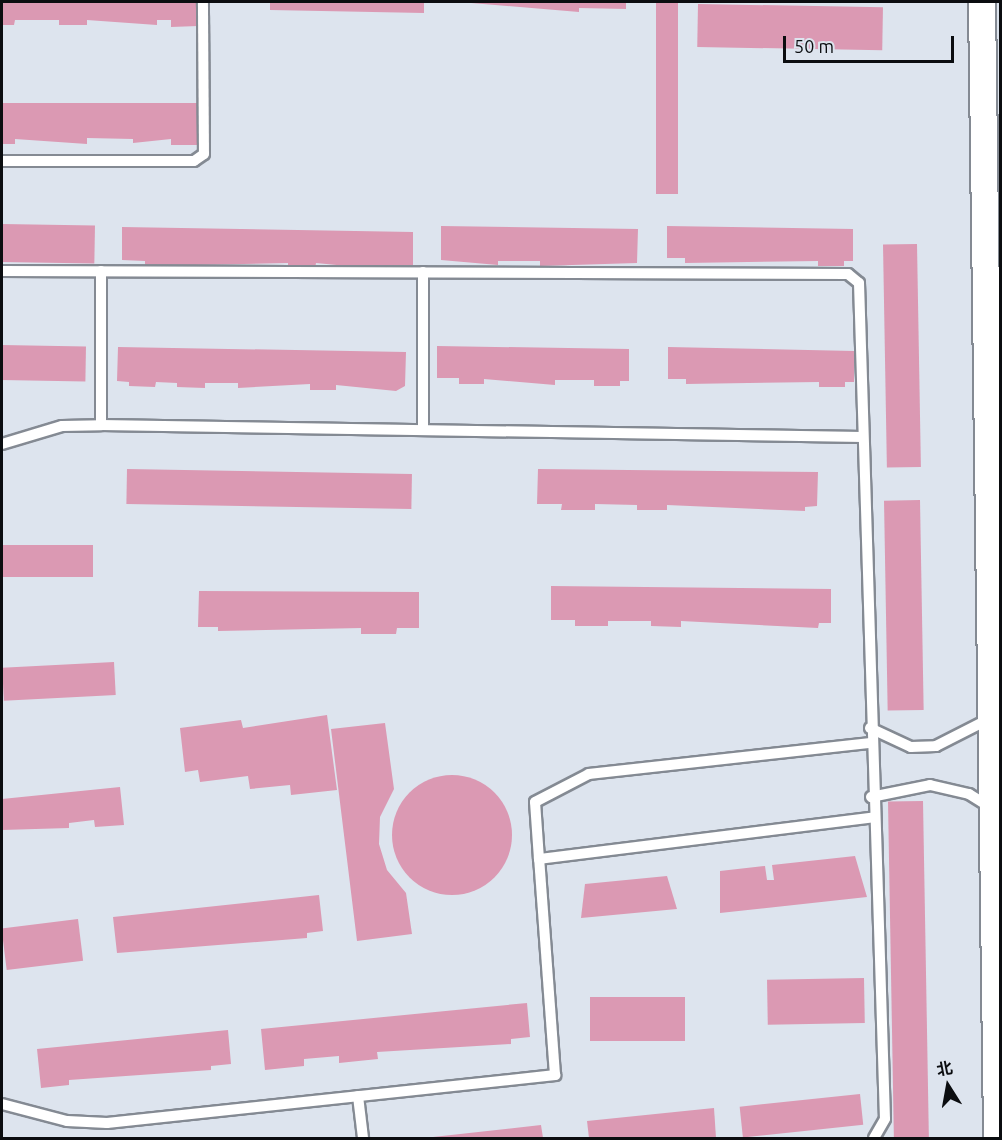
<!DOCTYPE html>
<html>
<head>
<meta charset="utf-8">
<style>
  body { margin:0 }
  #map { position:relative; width:1002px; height:1140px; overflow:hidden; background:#dde4ee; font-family:Ubuntu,"Noto Sans SC",sans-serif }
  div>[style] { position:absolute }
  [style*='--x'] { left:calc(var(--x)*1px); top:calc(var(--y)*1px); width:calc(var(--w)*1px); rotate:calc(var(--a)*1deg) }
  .building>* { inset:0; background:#db99b3; transform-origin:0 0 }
  .round { border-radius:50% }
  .roads { filter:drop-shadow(2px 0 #848a93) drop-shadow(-2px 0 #848a93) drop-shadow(0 2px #848a93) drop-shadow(0 -2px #848a93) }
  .service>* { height:10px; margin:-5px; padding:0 5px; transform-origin:5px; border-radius:5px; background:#fff }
  .tertiary>* { height:26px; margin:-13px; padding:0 13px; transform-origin:13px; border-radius:13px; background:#fff }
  span { translate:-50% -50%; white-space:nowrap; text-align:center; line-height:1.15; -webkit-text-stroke:4.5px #dde4ee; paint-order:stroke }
  .frame { position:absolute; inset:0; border:3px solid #0b0d10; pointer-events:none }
  .north { position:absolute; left:918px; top:1056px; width:60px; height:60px; -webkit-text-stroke:4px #dde4ee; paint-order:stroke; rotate:349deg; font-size:16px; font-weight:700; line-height:24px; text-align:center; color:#0b0d10 }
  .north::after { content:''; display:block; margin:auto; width:21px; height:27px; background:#0b0d10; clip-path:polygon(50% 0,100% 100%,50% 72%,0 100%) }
  .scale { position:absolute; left:783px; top:36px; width:171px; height:27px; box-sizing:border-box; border:3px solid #0b0d10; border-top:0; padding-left:8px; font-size:18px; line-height:21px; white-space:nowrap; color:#0b0d10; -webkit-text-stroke:4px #dde4ee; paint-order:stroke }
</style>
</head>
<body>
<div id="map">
  <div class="building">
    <div style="clip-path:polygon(2px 2px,198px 2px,198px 26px,171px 27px,171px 20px,157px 20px,157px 25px,87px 20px,87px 25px,59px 25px,59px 20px,15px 20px,14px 25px,2px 25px)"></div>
    <div style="clip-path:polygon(270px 2px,424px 2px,424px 13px,270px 10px)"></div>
    <div style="clip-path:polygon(459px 2px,626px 2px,626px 9px,579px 8px,579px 12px)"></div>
    <div style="left:656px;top:2px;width:22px;height:192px"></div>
    <div style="left:698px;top:4px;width:185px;height:43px;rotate:1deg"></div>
    <div style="clip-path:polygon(2px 103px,198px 103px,198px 145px,171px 145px,171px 139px,133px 143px,133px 139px,87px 138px,87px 144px,15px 139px,15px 144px,2px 144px)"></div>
    <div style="left:2px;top:224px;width:93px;height:38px;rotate:1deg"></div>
    <div style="clip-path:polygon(441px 226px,638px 229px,637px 263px,540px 266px,540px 261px,498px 261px,498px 265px,441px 260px)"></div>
    <div style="clip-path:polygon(667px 226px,853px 229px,853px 261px,844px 261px,844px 266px,818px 266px,818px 261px,685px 263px,685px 258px,667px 258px)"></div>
    <div style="clip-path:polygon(122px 227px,413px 232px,413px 265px,388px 265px,388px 270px,316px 263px,315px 269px,288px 269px,288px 263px,145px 266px,145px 261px,122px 260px)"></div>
    <div style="left:917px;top:244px;width:223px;height:34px;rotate:89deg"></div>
    <div style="left:2px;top:345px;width:84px;height:35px;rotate:1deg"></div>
    <div style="clip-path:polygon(437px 346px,629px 349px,629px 381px,620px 381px,620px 386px,594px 386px,594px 380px,555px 380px,555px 385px,484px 379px,484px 384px,459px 384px,459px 378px,437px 378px)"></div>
    <div style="clip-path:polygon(118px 347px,406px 352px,405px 386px,396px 391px,336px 385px,336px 390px,310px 390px,310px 384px,238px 388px,238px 383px,205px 383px,205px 388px,177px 387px,177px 383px,156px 382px,155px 387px,129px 386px,129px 382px,117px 381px)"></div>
    <div style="clip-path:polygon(668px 347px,854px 351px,854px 382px,845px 382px,845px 387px,819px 387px,819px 382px,686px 384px,686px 379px,668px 379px)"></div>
    <div style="left:127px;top:469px;width:285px;height:35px;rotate:1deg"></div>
    <div style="clip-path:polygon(538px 469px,818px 472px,817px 506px,805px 507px,805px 511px,667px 505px,667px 510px,637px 510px,637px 505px,595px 504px,595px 510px,561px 510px,562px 504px,537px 504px)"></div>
    <div style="left:920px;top:500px;width:210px;height:36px;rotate:89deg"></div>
    <div style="left:93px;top:545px;width:32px;height:91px;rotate:90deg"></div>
    <div style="clip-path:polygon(551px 586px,831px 589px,831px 623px,819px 623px,818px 628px,681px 621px,681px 627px,651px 626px,651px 621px,608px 621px,608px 626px,575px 626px,575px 620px,551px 620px)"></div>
    <div style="clip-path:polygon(199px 591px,419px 592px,419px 628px,397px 628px,396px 634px,361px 634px,361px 628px,218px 631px,218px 627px,198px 627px)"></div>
    <div style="left:114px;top:662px;width:33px;height:112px;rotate:87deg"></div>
    <div style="clip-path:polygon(327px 715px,337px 790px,291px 795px,290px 785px,250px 789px,248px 776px,200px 782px,198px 770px,185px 772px,180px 728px,241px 720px,243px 728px)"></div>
    <div style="clip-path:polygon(385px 723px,394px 789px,380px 817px,379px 844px,387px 870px,406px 893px,412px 934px,357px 941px,331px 729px)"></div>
    <div class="round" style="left:392px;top:775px;width:120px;height:120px"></div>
    <div style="clip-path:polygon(120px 787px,124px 825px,95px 827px,94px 820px,69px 823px,69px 828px,2px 830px,2px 799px)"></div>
    <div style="left:923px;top:801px;width:337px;height:35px;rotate:89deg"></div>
    <div style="clip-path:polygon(855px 856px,867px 897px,720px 913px,720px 871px,765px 866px,767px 880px,774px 880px,772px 865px)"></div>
    <div style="clip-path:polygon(667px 876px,677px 909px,581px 918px,585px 884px)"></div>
    <div style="clip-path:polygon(319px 895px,323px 931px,307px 933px,307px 938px,117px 953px,113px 917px)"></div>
    <div style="left:78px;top:919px;width:42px;height:77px;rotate:83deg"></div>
    <div style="left:864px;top:978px;width:45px;height:97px;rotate:89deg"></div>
    <div style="left:685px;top:997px;width:44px;height:95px;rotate:90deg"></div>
    <div style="clip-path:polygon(527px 1003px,530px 1037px,511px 1039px,511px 1044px,377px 1052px,378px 1059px,339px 1063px,339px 1056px,304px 1059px,304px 1066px,265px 1070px,261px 1029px)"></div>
    <div style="clip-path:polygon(228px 1030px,231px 1064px,211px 1066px,211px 1070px,69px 1080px,69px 1085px,41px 1088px,37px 1049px)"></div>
    <div style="left:860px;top:1094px;width:31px;height:121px;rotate:84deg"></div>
    <div style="clip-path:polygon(714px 1108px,716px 1138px,589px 1138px,587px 1121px)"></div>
    <div style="clip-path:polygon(541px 1125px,543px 1138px,434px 1138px,433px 1137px)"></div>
  </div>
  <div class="roads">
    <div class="service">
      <div style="--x:2;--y:161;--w:192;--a:0"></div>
      <div style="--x:194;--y:161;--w:12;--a:-35"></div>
      <div style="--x:204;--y:154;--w:152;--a:-90.4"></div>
      <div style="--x:2;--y:271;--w:846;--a:0.2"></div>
      <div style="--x:848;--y:274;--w:14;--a:39"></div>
      <div style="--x:859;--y:283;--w:836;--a:88.22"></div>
      <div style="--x:885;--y:1119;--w:22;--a:120"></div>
      <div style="--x:101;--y:425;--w:154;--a:-90"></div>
      <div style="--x:423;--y:428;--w:156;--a:-90"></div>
      <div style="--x:2;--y:444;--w:63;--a:-16.7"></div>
      <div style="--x:62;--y:426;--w:39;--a:-1"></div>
      <div style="--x:101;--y:425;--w:762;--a:0.9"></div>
      <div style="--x:870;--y:728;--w:45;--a:24.9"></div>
      <div style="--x:911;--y:747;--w:25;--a:-2"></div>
      <div style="--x:936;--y:746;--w:59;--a:-27"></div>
      <div style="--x:871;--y:797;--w:60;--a:-11.5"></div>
      <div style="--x:930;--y:785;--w:40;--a:13"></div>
      <div style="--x:969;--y:794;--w:25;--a:32"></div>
      <div style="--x:539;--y:859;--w:57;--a:-94"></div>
      <div style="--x:535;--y:802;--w:61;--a:-27.4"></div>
      <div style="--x:589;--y:774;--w:283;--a:-6.3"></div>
      <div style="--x:358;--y:1096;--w:42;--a:83.2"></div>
      <div style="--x:2;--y:1104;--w:67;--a:14.7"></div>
      <div style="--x:67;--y:1121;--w:40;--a:2.9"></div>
      <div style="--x:107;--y:1123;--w:451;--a:-6.1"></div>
      <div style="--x:555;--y:1075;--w:217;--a:-94.2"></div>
      <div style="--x:539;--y:859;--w:338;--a:-7.1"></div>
    </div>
    <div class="tertiary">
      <div style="--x:982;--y:2;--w:1136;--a:89.24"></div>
    </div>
  </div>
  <div class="frame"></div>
  <div class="north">北</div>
  <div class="scale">50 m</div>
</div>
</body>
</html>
